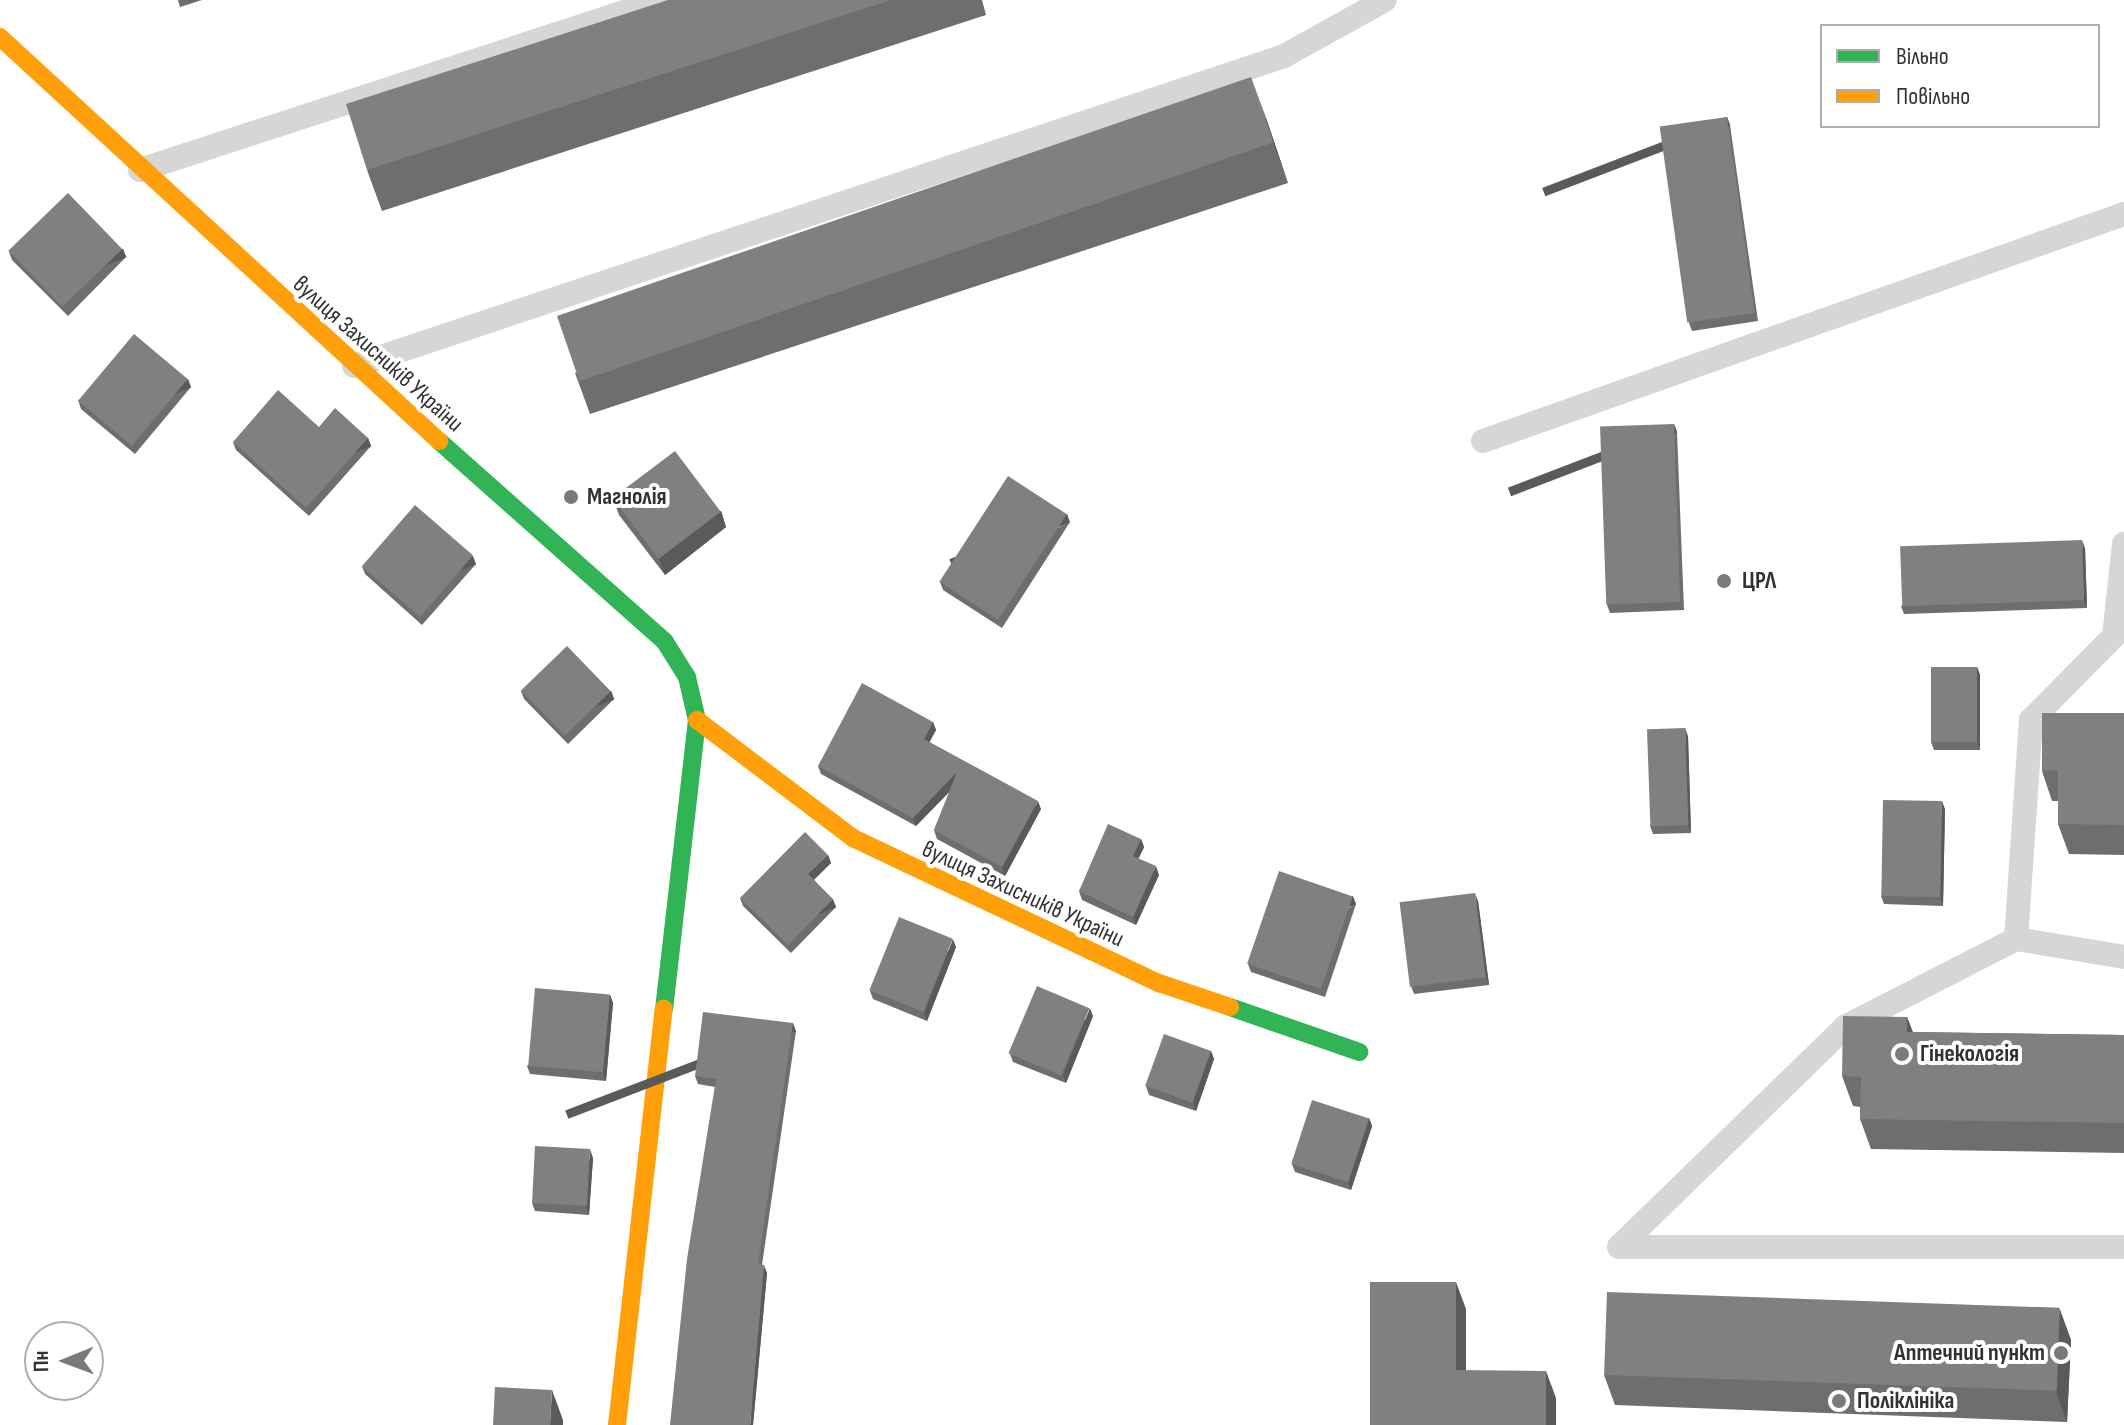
<!DOCTYPE html>
<html>
<head>
<meta charset="utf-8">
<style>
  body { margin:0 }
  #map { position:relative; width:2124px; height:1425px; overflow:hidden; background:#fff; font-family:"Sofia Sans Condensed",sans-serif }
  div>[style] { position:absolute }
  [style*='--x'] { left:calc(var(--x)*1px); top:calc(var(--y)*1px); width:calc(var(--w)*1px); rotate:calc(var(--a)*1deg) }
  .lane>* { height:24px; margin:-12px; padding:0 12px; transform-origin:12px; border-radius:12px; background:#d6d6d6 }
  .fast>* { height:18px; margin:-9px; padding:0 9px; transform-origin:9px; border-radius:9px; background:#30b455 }
  .slow>* { height:18px; margin:-9px; padding:0 9px; transform-origin:9px; border-radius:9px; background:#ff9f0a }
  .wall>* { inset:0; background:#6e6e6e }
  .shaded-wall>* { inset:0; background:#5a5a5a; transform-origin:0 0 }
  .building>* { inset:0; background:#808080; transform-origin:0 0 }
  .dots>* { width:22px; height:22px; translate:-50% -50%; box-sizing:border-box; border:4px solid #fff; border-radius:50% }
  span { translate:-50% -50%; white-space:nowrap; text-align:center; line-height:1.15; -webkit-text-stroke:8px #fff; paint-order:stroke }
  .street-label { font-size:24px; color:#323232 }
  .poi-label { font-size:24px; color:#323232; font-weight:700 }
  .left { translate:0 -50%; text-align:left }
  .right { translate:-100% -50%; text-align:right }
  .legend { position:absolute; left:1820px; top:24px; width:280px; height:104px; box-sizing:border-box; background:#fff; border:2px solid #adadad; margin:0; padding:10px 14px; list-style:none; font-size:24px; color:#323232 }
  .legend li { display:flex; align-items:center; gap:16px; height:40px }
  .legend b { width:40px; border:2px solid #adadad }
  .north { position:absolute; left:24px; top:1321px; width:80px; height:80px; box-sizing:border-box; background:#fff; border:2px solid #adadad; border-radius:50%; rotate:269deg; font-size:22px; font-weight:700; line-height:32px; text-align:center; color:#323232 }
  .north::after { content:''; display:block; margin:auto; width:28px; height:36px; background:#7a7a7a; clip-path:polygon(50% 0,100% 100%,50% 72%,0 100%) }
</style>
</head>
<body>
<div id="map">
  <div class="lane">
    <div style="--x:140;--y:170;--w:548;--a:-18.07"></div>
    <div style="--x:354;--y:366;--w:980;--a:-18.43"></div>
    <div style="--x:1284;--y:56;--w:115;--a:-29"></div>
    <div style="--x:1483;--y:441;--w:680;--a:-19.5"></div>
    <div style="--x:2016;--y:939;--w:220;--a:-86.1"></div>
    <div style="--x:2031;--y:720;--w:118;--a:-45.3"></div>
    <div style="--x:2114;--y:636;--w:93;--a:-83.8"></div>
    <div style="--x:2124;--y:957;--w:109;--a:-170.5"></div>
    <div style="--x:2016;--y:939;--w:192;--a:152.8"></div>
    <div style="--x:1845;--y:1027;--w:315;--a:135.8"></div>
    <div style="--x:1619;--y:1247;--w:505;--a:0"></div>
  </div>
  <div class="fast">
    <div style="--x:439;--y:441;--w:302;--a:41.6"></div>
    <div style="--x:665;--y:642;--w:41;--a:57.8"></div>
    <div style="--x:687;--y:677;--w:44;--a:76.9"></div>
    <div style="--x:697;--y:720;--w:291;--a:96.5"></div>
    <div style="--x:1230;--y:1007;--w:137;--a:19.2"></div>
  </div>
  <div class="slow">
    <div style="--x:0;--y:37;--w:597;--a:42.62"></div>
    <div style="--x:697;--y:720;--w:196;--a:37.1"></div>
    <div style="--x:853;--y:838;--w:339;--a:25.4"></div>
    <div style="--x:1159;--y:983;--w:75;--a:18.7"></div>
    <div style="--x:617;--y:1425;--w:419;--a:-83.6"></div>
  </div>
  <div class="wall">
    <div style="clip-path:polygon(178px 0,202px 0,180px 7px)"></div>
    <div style="clip-path:polygon(668px 0,982px 0,986px 15px,382px 211px,367px 170px)"></div>
    <div style="clip-path:polygon(1727px 117px,1730px 125px,1758px 321px,1692px 331px,1689px 323px)"></div>
    <div style="clip-path:polygon(1266px 118px,1288px 183px,590px 414px,575px 373px)"></div>
    <div style="clip-path:polygon(123px 249px,126px 257px,68px 316px,12px 260px,9px 252px)"></div>
    <div style="clip-path:polygon(191px 387px,135px 454px,81px 409px,78px 400px)"></div>
    <div style="clip-path:polygon(1674px 424px,1677px 432px,1684px 610px,1610px 613px,1607px 605px)"></div>
    <div style="clip-path:polygon(319px 427px,368px 438px,371px 446px,309px 516px,236px 450px,233px 442px)"></div>
    <div style="clip-path:polygon(613px 499px,721px 511px,726px 527px,665px 575px,619px 515px)"></div>
    <div style="clip-path:polygon(1070px 522px,1002px 628px,943px 590px,940px 582px)"></div>
    <div style="clip-path:polygon(2085px 548px,2087px 608px,1904px 614px,1901px 606px)"></div>
    <div style="clip-path:polygon(476px 564px,422px 625px,365px 574px,362px 566px)"></div>
    <div style="clip-path:polygon(1977px 667px,1980px 675px,1980px 750px,1934px 750px,1931px 742px)"></div>
    <div style="clip-path:polygon(521px 691px,611px 691px,614px 699px,568px 744px,524px 699px)"></div>
    <div style="clip-path:polygon(2124px 713px,2124px 855px,2069px 854px,2058px 824px,2058px 801px,2052px 801px,2042px 771px)"></div>
    <div style="clip-path:polygon(933px 722px,936px 730px,929px 742px,1041px 809px,1005px 876px,937px 839px,934px 830px,950px 791px,916px 826px,821px 774px,818px 766px)"></div>
    <div style="clip-path:polygon(1688px 736px,1691px 833px,1653px 834px,1650px 826px)"></div>
    <div style="clip-path:polygon(1945px 809px,1943px 906px,1884px 904px,1881px 896px)"></div>
    <div style="clip-path:polygon(1141px 839px,1144px 847px,1138px 859px,1159px 875px,1136px 925px,1082px 900px,1079px 891px)"></div>
    <div style="clip-path:polygon(828px 855px,831px 863px,814px 880px,836px 907px,791px 953px,743px 906px,740px 898px)"></div>
    <div style="clip-path:polygon(1478px 901px,1489px 985px,1414px 994px,1411px 986px)"></div>
    <div style="clip-path:polygon(1356px 904px,1325px 997px,1251px 972px,1248px 964px)"></div>
    <div style="clip-path:polygon(956px 947px,927px 1021px,873px 999px,870px 991px)"></div>
    <div style="clip-path:polygon(610px 995px,613px 1003px,606px 1081px,530px 1074px,527px 1066px)"></div>
    <div style="clip-path:polygon(1093px 1016px,1066px 1083px,1013px 1062px,1010px 1054px)"></div>
    <div style="clip-path:polygon(1907px 1017px,1913px 1032px,2124px 1035px,2124px 1160px,2124px 1153px,1871px 1149px,1860px 1119px,1860px 1107px,1853px 1106px,1842px 1076px)"></div>
    <div style="clip-path:polygon(796px 1031px,762px 1265px,767px 1273px,753px 1425px,715px 1087px,698px 1084px,695px 1076px)"></div>
    <div style="clip-path:polygon(1211px 1051px,1214px 1059px,1196px 1111px,1149px 1095px,1146px 1086px)"></div>
    <div style="clip-path:polygon(1369px 1118px,1372px 1126px,1351px 1190px,1295px 1172px,1292px 1164px)"></div>
    <div style="clip-path:polygon(593px 1158px,589px 1215px,535px 1211px,532px 1203px)"></div>
    <div style="clip-path:polygon(2060px 1310px,2071px 1340px,2067px 1422px,1615px 1405px,1604px 1375px)"></div>
  </div>
  <div class="shaded-wall">
    <div style="clip-path:polygon(1251px 77px,1266px 118px,1288px 183px,1273px 142px)"></div>
    <div style="left:1727px;top:117px;width:9px;height:198px;rotate:69deg"></div>
    <div style="left:123px;top:249px;width:9px;height:83px;rotate:69deg"></div>
    <div style="left:188px;top:379px;width:9px;height:87px;rotate:69deg"></div>
    <div style="left:1674px;top:424px;width:9px;height:178px;rotate:69deg"></div>
    <div style="left:368px;top:438px;width:9px;height:94px;rotate:69deg"></div>
    <div style="clip-path:polygon(721px 511px,726px 527px,665px 575px,659px 559px)"></div>
    <div style="left:1067px;top:514px;width:9px;height:126px;rotate:69deg"></div>
    <div style="clip-path:polygon(2082px 540px,2085px 548px,2087px 608px,2084px 600px)"></div>
    <div style="left:473px;top:556px;width:9px;height:81px;rotate:69deg"></div>
    <div style="clip-path:polygon(1977px 667px,1980px 675px,1980px 750px,1977px 742px)"></div>
    <div style="left:611px;top:691px;width:9px;height:64px;rotate:69deg"></div>
    <div style="clip-path:polygon(933px 722px,936px 730px,927px 747px,924px 739px)"></div>
    <div style="clip-path:polygon(1685px 728px,1688px 736px,1691px 833px,1688px 825px)"></div>
    <div style="clip-path:polygon(957px 772px,960px 781px,916px 826px,913px 818px)"></div>
    <div style="clip-path:polygon(1038px 801px,1041px 809px,1005px 876px,1002px 867px)"></div>
    <div style="clip-path:polygon(1942px 801px,1945px 809px,1943px 906px,1940px 897px)"></div>
    <div style="clip-path:polygon(1141px 839px,1144px 847px,1136px 864px,1133px 856px)"></div>
    <div style="clip-path:polygon(828px 855px,831px 863px,811px 882px,808px 874px)"></div>
    <div style="clip-path:polygon(1156px 866px,1159px 875px,1136px 925px,1133px 917px)"></div>
    <div style="clip-path:polygon(1475px 893px,1478px 901px,1489px 985px,1486px 977px)"></div>
    <div style="left:1353px;top:896px;width:9px;height:98px;rotate:69deg"></div>
    <div style="left:833px;top:899px;width:9px;height:64px;rotate:69deg"></div>
    <div style="clip-path:polygon(953px 939px,956px 947px,927px 1021px,924px 1013px)"></div>
    <div style="clip-path:polygon(610px 995px,613px 1003px,606px 1081px,603px 1073px)"></div>
    <div style="clip-path:polygon(1090px 1008px,1093px 1016px,1066px 1083px,1063px 1075px)"></div>
    <div style="clip-path:polygon(1907px 1017px,1918px 1047px,1907px 1032px)"></div>
    <div style="left:793px;top:1023px;width:9px;height:244px;rotate:69deg"></div>
    <div style="clip-path:polygon(1211px 1051px,1214px 1059px,1196px 1111px,1193px 1103px)"></div>
    <div style="clip-path:polygon(1369px 1118px,1372px 1126px,1351px 1190px,1348px 1182px)"></div>
    <div style="clip-path:polygon(590px 1149px,593px 1158px,589px 1215px,586px 1207px)"></div>
    <div style="clip-path:polygon(764px 1265px,767px 1273px,753px 1425px,750px 1425px)"></div>
    <div style="clip-path:polygon(1456px 1282px,1466px 1309px,1466px 1397px,1456px 1370px)"></div>
    <div style="clip-path:polygon(2060px 1310px,2071px 1340px,2067px 1422px,2056px 1392px)"></div>
    <div style="clip-path:polygon(1546px 1371px,1556px 1398px,1556px 1425px,1546px 1425px)"></div>
    <div style="clip-path:polygon(552px 1390px,563px 1420px,563px 1425px,550px 1425px)"></div>
  </div>
  <div class="building">
    <div style="clip-path:polygon(668px 0,891px 0,367px 170px,346px 104px)"></div>
    <div style="left:1251px;top:77px;width:69px;height:734px;rotate:71deg"></div>
    <div style="left:1727px;top:117px;width:198px;height:68px;rotate:82deg"></div>
    <div style="left:68px;top:193px;width:78px;height:83px;rotate:46deg"></div>
    <div style="left:134px;top:334px;width:70px;height:87px;rotate:40deg"></div>
    <div style="clip-path:polygon(278px 390px,319px 427px,335px 408px,368px 438px,306px 508px,233px 442px)"></div>
    <div style="left:1674px;top:424px;width:178px;height:74px;rotate:88deg"></div>
    <div style="left:675px;top:451px;width:76px;height:78px;rotate:53deg"></div>
    <div style="left:1008px;top:476px;width:70px;height:126px;rotate:33deg"></div>
    <div style="left:415px;top:505px;width:77px;height:81px;rotate:41deg"></div>
    <div style="left:2082px;top:540px;width:60px;height:182px;rotate:88deg"></div>
    <div style="left:567px;top:646px;width:63px;height:64px;rotate:46deg"></div>
    <div style="left:1931px;top:667px;width:46px;height:75px"></div>
    <div style="clip-path:polygon(862px 683px,933px 722px,924px 739px,1038px 801px,1002px 867px,934px 830px,957px 772px,913px 818px,818px 766px)"></div>
    <div style="clip-path:polygon(2042px 713px,2124px 713px,2124px 825px,2058px 824px,2058px 770px,2042px 771px)"></div>
    <div style="left:1685px;top:728px;width:97px;height:38px;rotate:88deg"></div>
    <div style="left:1883px;top:800px;width:59px;height:96px;rotate:1deg"></div>
    <div style="clip-path:polygon(1108px 824px,1141px 839px,1133px 856px,1156px 866px,1133px 917px,1079px 891px)"></div>
    <div style="clip-path:polygon(805px 832px,828px 855px,808px 874px,833px 899px,788px 945px,740px 898px)"></div>
    <div style="left:1279px;top:871px;width:78px;height:98px;rotate:19deg"></div>
    <div style="left:1475px;top:893px;width:85px;height:76px;rotate:83deg"></div>
    <div style="left:899px;top:917px;width:58px;height:79px;rotate:22deg"></div>
    <div style="left:1037px;top:986px;width:57px;height:73px;rotate:23deg"></div>
    <div style="left:535px;top:988px;width:75px;height:78px;rotate:5deg"></div>
    <div style="clip-path:polygon(703px 1012px,793px 1023px,758px 1264px,764px 1265px,750px 1425px,670px 1425px,687px 1259px,716px 1079px,695px 1076px)"></div>
    <div style="clip-path:polygon(1843px 1016px,1907px 1017px,1907px 1032px,2124px 1035px,2124px 1123px,1860px 1119px,1861px 1077px,1842px 1076px)"></div>
    <div style="left:1164px;top:1034px;width:50px;height:55px;rotate:20deg"></div>
    <div style="left:1312px;top:1100px;width:60px;height:67px;rotate:18deg"></div>
    <div style="left:535px;top:1146px;width:55px;height:57px;rotate:3deg"></div>
    <div style="clip-path:polygon(1370px 1282px,1456px 1282px,1456px 1370px,1546px 1371px,1546px 1425px,1370px 1425px)"></div>
    <div style="left:1607px;top:1292px;width:453px;height:83px;rotate:2deg"></div>
    <div style="left:495px;top:1387px;width:57px;height:38px;rotate:3deg"></div>
  </div>
  <div class="dots">
    <div style="left:571px;top:497px;background:#7a7a7a"></div>
    <div style="left:1724px;top:581px;background:#7a7a7a"></div>
    <div style="left:1902px;top:1054px;background:#7a7a7a"></div>
    <div style="left:2061px;top:1353px;background:#7a7a7a"></div>
    <div style="left:1839px;top:1401px;background:#7a7a7a"></div>
  </div>
  <div class="street-label">
    <span style="left:378px;top:354px;rotate:42deg">вулиця Захисників України</span>
    <span style="left:1023px;top:894px;rotate:25deg">вулиця Захисників України</span>
  </div>
  <div class="poi-label">
    <span class="left" style="left:587px;top:497px">Магнолія</span>
    <span class="left" style="left:1742px;top:581px">ЦРЛ</span>
    <span class="left" style="left:1920px;top:1054px">Гінекологія</span>
    <span class="right" style="left:2045px;top:1353px">Аптечний пункт</span>
    <span class="left" style="left:1857px;top:1401px">Поліклініка</span>
  </div>
  <ul class="legend">
  <li><b style="height:10px;background:#30b455"></b>Вільно</li>
  <li><b style="height:10px;background:#ff9f0a"></b>Повільно</li>
  </ul>
  <div class="north">Пн</div>
</div>
</body>
</html>
